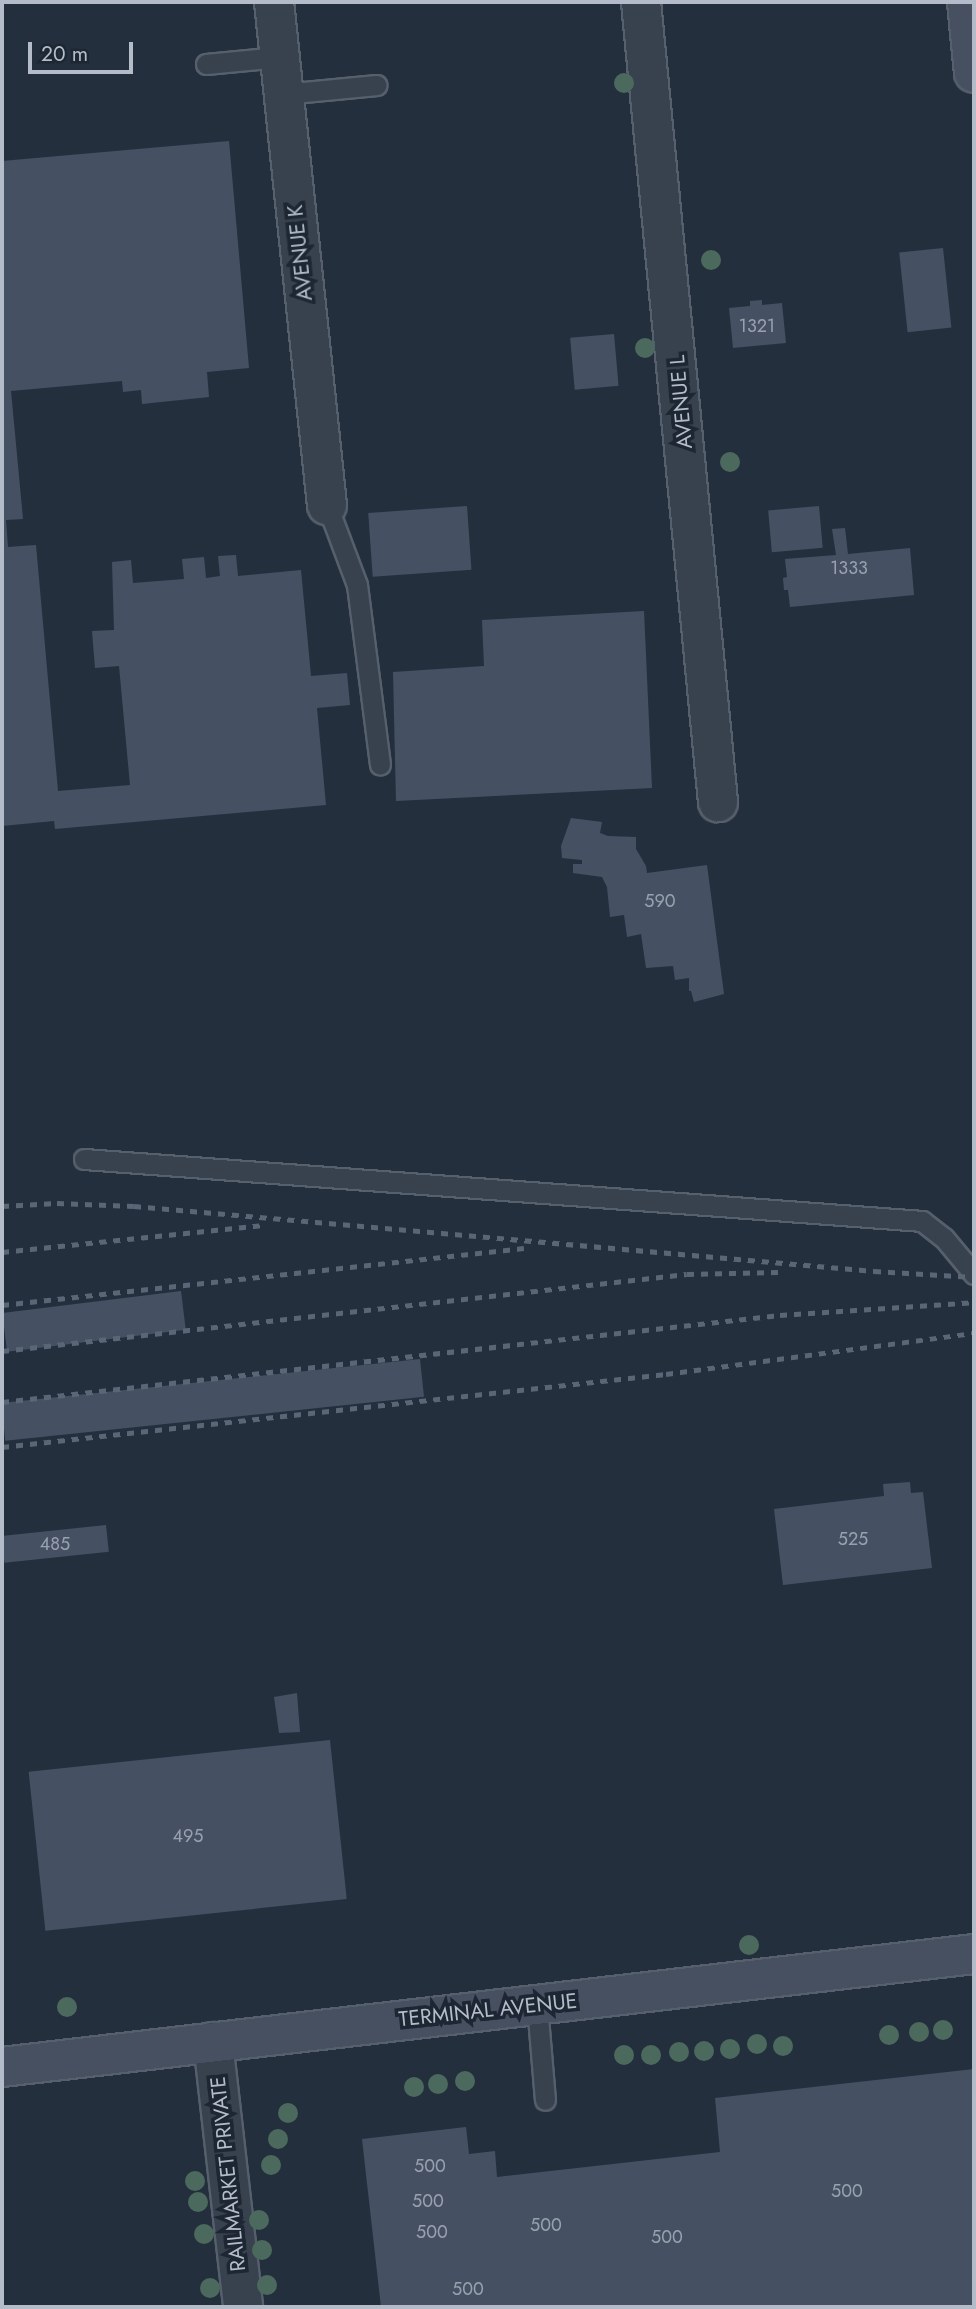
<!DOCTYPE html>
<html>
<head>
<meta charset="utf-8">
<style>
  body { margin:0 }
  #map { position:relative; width:976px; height:2309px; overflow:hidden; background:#242f3e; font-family:Jost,sans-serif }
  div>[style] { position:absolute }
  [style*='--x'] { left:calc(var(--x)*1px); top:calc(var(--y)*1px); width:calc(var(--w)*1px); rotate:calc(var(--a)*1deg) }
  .building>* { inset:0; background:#455162; transform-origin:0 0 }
  .roads { filter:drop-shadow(2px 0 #565f6c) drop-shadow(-2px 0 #565f6c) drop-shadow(0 2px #565f6c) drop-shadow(0 -2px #565f6c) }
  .lane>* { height:19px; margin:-9.5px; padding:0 9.5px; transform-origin:9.5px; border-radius:9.5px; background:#38414e }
  .street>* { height:38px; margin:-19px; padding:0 19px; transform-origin:19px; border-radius:19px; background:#38414e }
  .secondary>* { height:38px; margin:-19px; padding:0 19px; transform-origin:19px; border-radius:19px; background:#465061 }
  .rail>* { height:5px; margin-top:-2.5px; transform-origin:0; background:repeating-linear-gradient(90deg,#5a6575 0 7px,transparent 0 14px) }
  .trees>* { width:20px; height:20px; margin:-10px; border-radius:50%; background:#4b6a5d }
  span { translate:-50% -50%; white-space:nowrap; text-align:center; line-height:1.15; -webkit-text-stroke:7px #1d2633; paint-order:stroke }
  .number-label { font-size:18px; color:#98a1af }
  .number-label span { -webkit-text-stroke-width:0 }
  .street-label { font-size:21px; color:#b4bcc9 }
  .frame { position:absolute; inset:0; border:4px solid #b4bcc9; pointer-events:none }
  .scale { position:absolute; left:28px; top:42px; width:105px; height:32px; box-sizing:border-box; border:4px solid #b4bcc9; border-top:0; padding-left:9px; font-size:21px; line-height:24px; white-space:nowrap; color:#b4bcc9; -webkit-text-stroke:5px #1d2633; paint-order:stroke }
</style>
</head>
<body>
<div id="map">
  <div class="building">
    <div style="clip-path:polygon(229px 141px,249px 368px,207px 372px,209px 397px,142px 404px,141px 390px,123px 392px,122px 381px,11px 391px,23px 519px,6px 520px,8px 547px,36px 545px,58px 791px,130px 785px,119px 666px,95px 668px,92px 631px,114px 630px,112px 562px,131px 560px,133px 583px,184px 579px,182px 559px,204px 557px,206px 578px,220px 576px,218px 556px,236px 555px,238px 576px,301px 570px,311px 676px,347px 673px,350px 705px,317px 708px,326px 805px,55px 829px,54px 821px,2px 826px,2px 161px)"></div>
    <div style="left:943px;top:248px;width:80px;height:44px;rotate:84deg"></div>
    <div style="clip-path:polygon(762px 300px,762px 305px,782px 303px,786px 343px,733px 348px,729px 308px,750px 306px,750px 301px)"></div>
    <div style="left:614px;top:334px;width:52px;height:44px;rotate:85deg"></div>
    <div style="left:467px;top:506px;width:64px;height:99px;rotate:86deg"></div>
    <div style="left:819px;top:506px;width:42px;height:51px;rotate:85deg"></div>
    <div style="clip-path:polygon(845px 528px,848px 554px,910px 548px,914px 595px,790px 607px,788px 590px,784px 590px,783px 578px,787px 577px,785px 559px,836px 555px,832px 529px)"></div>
    <div style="clip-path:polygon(644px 611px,652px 788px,396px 801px,393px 672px,484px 666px,482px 620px)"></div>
    <div style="clip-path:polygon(571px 818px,602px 822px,600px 833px,608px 836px,636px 837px,636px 849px,646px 866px,647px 873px,707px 865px,724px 994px,694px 1002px,691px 991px,689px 991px,689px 978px,675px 980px,673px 966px,646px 968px,641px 934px,627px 937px,624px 915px,610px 917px,607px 887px,602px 877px,573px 873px,573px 864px,582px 864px,582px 860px,562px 858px,561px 846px)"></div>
    <div style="left:181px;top:1291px;width:39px;height:180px;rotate:83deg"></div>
    <div style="left:420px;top:1359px;width:38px;height:421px;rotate:84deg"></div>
    <div style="clip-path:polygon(910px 1482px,911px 1493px,923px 1492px,932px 1568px,783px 1585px,774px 1509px,884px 1496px,883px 1484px)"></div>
    <div style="left:106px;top:1525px;width:27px;height:105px;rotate:84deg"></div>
    <div style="clip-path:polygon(297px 1693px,300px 1732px,279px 1733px,274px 1697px)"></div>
    <div style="left:330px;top:1740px;width:160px;height:303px;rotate:84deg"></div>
    <div style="clip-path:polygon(974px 2069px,974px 2307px,381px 2307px,362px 2139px,466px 2127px,469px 2154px,495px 2151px,497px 2177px,720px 2152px,715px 2098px)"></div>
  </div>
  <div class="roads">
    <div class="lane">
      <div style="--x:206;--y:64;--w:73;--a:-5.5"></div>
      <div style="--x:283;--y:94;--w:94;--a:-5.5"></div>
      <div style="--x:327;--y:505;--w:85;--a:69.4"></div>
      <div style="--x:357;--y:585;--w:181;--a:82.7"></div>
      <div style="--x:84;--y:1159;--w:840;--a:4.23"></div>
      <div style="--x:922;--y:1221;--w:28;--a:38"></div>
      <div style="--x:944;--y:1238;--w:47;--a:50.2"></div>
      <div style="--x:537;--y:2005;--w:95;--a:85.2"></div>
    </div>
    <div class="street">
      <div style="--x:274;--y:2;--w:506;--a:83.99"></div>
      <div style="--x:641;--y:2;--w:804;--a:84.5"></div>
      <div style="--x:213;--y:2042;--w:267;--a:83.5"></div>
    </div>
    <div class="secondary">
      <div style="--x:967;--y:2;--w:71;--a:84.4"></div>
      <div style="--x:2;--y:2067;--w:979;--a:-6.63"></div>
    </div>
  </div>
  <div class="rail">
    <div style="--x:2;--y:1206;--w:55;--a:-3.1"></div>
    <div style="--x:57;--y:1203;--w:77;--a:2.2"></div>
    <div style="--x:134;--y:1206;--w:743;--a:5.02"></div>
    <div style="--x:874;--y:1271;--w:100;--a:3.4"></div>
    <div style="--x:2;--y:1252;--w:263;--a:-5.9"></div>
    <div style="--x:2;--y:1305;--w:525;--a:-6.23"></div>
    <div style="--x:2;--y:1351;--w:689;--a:-6.41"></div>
    <div style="--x:687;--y:1274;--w:91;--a:-1.3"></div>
    <div style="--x:2;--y:1402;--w:783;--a:-6.38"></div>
    <div style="--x:780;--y:1315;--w:194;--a:-3.8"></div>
    <div style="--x:2;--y:1447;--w:668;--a:-6.27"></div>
    <div style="--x:666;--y:1374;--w:311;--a:-7.6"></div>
  </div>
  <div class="trees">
    <div style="left:624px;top:83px"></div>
    <div style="left:711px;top:260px"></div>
    <div style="left:645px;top:348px"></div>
    <div style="left:730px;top:462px"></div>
    <div style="left:749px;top:1945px"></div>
    <div style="left:67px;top:2007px"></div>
    <div style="left:943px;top:2030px"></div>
    <div style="left:919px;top:2032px"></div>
    <div style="left:889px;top:2035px"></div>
    <div style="left:757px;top:2044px"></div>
    <div style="left:783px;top:2046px"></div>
    <div style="left:730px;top:2049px"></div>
    <div style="left:704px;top:2051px"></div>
    <div style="left:679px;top:2052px"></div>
    <div style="left:624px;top:2055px"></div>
    <div style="left:651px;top:2055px"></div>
    <div style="left:465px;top:2081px"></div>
    <div style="left:438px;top:2084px"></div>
    <div style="left:414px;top:2087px"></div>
    <div style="left:288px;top:2113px"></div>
    <div style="left:278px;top:2139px"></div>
    <div style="left:271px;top:2165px"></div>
    <div style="left:195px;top:2181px"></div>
    <div style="left:198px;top:2202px"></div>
    <div style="left:259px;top:2220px"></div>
    <div style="left:204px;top:2234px"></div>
    <div style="left:262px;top:2250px"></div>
    <div style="left:267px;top:2285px"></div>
    <div style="left:210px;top:2288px"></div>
  </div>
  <div class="number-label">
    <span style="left:757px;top:326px">1321</span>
    <span style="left:849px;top:568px">1333</span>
    <span style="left:660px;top:901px">590</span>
    <span style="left:853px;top:1539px">525</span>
    <span style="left:55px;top:1544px">485</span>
    <span style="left:188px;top:1836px">495</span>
    <span style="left:430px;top:2166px">500</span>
    <span style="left:847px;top:2191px">500</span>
    <span style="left:428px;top:2201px">500</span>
    <span style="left:546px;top:2225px">500</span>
    <span style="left:432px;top:2232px">500</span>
    <span style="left:667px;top:2237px">500</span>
    <span style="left:468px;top:2289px">500</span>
  </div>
  <div class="street-label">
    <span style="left:300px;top:253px;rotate:-96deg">AVENUE K</span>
    <span style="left:681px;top:402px;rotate:-95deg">AVENUE L</span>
    <span style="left:488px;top:2010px;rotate:-6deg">TERMINAL AVENUE</span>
    <span style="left:228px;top:2174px;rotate:-96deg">RAILMARKET PRIVATE</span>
  </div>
  <div class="frame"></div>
  <div class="scale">20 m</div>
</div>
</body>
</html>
